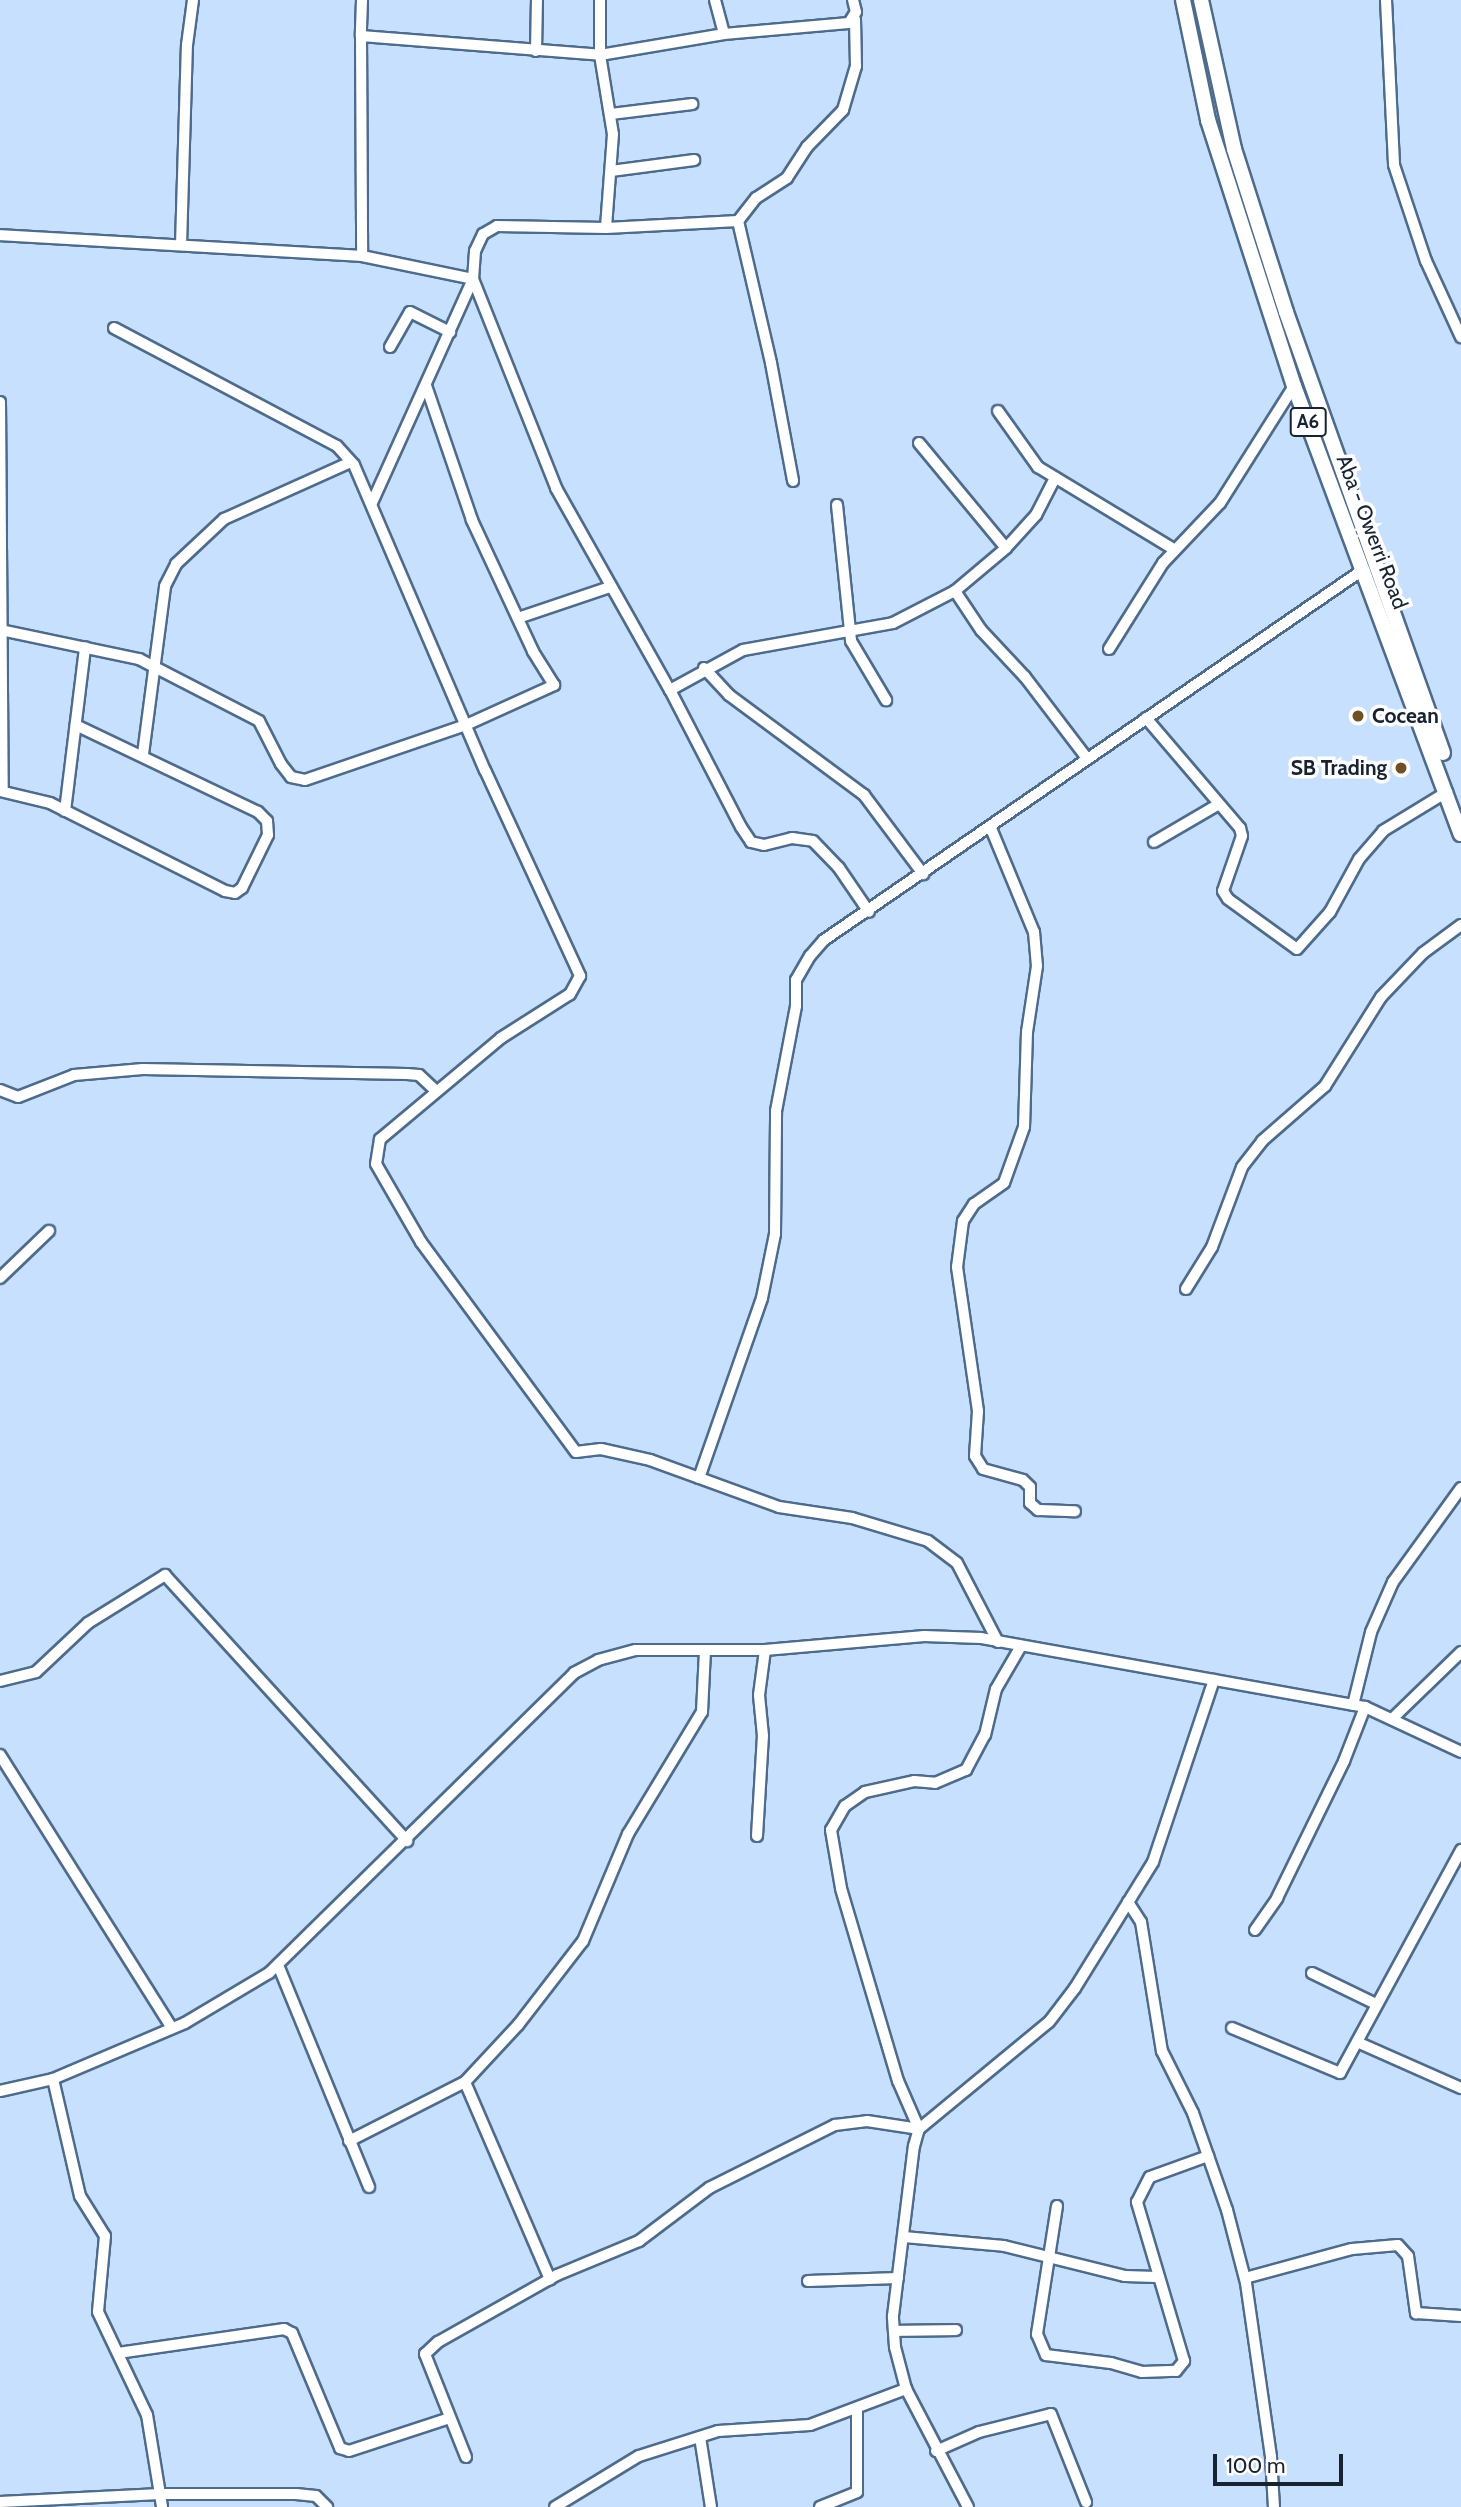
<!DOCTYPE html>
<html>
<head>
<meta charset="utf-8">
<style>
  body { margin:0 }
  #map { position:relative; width:1461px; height:2507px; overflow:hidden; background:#c6e0fe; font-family:Cabin,sans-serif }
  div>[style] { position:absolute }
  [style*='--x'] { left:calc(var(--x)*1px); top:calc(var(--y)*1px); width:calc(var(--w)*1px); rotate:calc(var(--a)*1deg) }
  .roads { filter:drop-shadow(2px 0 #4e6b8c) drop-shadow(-2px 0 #4e6b8c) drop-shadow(0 2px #4e6b8c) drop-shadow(0 -2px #4e6b8c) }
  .minor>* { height:10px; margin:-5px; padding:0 5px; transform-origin:5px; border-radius:5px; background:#fff }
  .highway>* { height:14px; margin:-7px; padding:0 7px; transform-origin:7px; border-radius:7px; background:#fff }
  .dots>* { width:19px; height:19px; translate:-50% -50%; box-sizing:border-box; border:4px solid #fefefe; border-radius:50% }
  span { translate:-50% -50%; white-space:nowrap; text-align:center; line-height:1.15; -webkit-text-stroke:7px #fefefe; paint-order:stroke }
  .shield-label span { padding:2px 5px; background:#fefefe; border:2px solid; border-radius:5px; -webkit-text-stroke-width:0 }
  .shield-label { font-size:19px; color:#172331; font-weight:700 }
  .street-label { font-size:21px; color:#172331 }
  .poi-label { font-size:21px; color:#172331; font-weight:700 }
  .left { translate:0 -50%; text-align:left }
  .right { translate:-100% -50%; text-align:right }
  .scale { position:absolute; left:1213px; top:2454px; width:130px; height:32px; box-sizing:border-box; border:4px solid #172331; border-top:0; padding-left:9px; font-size:21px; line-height:24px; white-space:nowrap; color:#172331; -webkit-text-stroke:5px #fefefe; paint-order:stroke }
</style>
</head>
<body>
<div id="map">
  <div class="roads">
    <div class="minor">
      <div style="--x:362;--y:0;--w:36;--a:92"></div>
      <div style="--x:361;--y:36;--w:240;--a:4.5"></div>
      <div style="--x:600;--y:55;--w:126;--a:-9.6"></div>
      <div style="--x:724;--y:34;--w:125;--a:-5"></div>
      <div style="--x:849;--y:23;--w:13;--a:-58"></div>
      <div style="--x:856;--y:12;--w:12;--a:-104"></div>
      <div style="--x:600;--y:0;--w:55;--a:90"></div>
      <div style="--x:600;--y:55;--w:80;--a:80.7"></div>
      <div style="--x:613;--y:134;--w:94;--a:94.3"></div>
      <div style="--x:715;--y:0;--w:35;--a:75"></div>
      <div style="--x:1386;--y:0;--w:165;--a:87.2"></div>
      <div style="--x:1394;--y:165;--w:101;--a:71.6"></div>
      <div style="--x:1426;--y:261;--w:84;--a:65.3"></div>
      <div style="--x:855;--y:19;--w:47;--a:88.8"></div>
      <div style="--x:856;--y:66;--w:46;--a:106.5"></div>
      <div style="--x:843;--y:110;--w:52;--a:134.2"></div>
      <div style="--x:807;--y:147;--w:37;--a:123"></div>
      <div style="--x:787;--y:178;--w:37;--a:147"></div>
      <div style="--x:756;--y:198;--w:29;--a:128"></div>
      <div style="--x:738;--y:221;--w:132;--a:177"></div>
      <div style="--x:606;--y:228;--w:109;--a:-178.9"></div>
      <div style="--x:497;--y:226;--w:16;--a:150"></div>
      <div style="--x:483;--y:234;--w:19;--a:115"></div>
      <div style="--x:475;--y:251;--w:28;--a:94"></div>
      <div style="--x:473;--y:279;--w:225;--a:68.3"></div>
      <div style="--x:556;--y:488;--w:232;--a:60.6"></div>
      <div style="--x:670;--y:690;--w:154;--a:62.6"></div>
      <div style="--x:741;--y:827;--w:18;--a:56"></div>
      <div style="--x:751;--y:842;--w:13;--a:13"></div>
      <div style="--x:764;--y:845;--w:29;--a:-14"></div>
      <div style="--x:792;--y:838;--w:21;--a:8"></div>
      <div style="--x:813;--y:841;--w:37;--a:46"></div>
      <div style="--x:839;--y:868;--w:53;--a:55.7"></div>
      <div style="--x:361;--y:36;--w:220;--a:89.7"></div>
      <div style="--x:536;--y:51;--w:51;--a:-88.9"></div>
      <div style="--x:611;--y:114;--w:82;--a:-7"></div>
      <div style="--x:611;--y:171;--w:84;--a:-7.5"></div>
      <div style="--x:738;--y:221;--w:146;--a:76.9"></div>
      <div style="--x:771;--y:363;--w:120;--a:79.4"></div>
      <div style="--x:0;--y:235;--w:363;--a:3.3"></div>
      <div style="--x:362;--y:256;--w:113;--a:11.7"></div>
      <div style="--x:473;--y:279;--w:246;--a:114.3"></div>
      <div style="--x:181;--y:245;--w:200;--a:-88.3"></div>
      <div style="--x:187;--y:45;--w:45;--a:-82.4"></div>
      <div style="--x:114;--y:328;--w:252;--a:27.9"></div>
      <div style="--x:337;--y:446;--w:25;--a:48"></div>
      <div style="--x:354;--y:465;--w:332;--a:66.8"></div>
      <div style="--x:485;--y:770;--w:227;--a:65.2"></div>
      <div style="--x:580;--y:976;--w:21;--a:119"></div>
      <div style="--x:570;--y:994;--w:82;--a:147.5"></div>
      <div style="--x:501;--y:1038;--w:158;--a:140.1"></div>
      <div style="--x:380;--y:1139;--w:25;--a:99"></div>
      <div style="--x:376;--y:1164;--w:90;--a:60"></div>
      <div style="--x:421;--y:1242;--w:261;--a:53.6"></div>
      <div style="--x:576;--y:1452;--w:25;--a:-7"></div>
      <div style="--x:601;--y:1449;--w:50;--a:12.7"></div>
      <div style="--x:650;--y:1460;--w:137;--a:20"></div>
      <div style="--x:779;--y:1507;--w:74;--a:8.6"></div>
      <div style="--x:852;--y:1518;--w:79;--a:16.8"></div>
      <div style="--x:928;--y:1541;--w:36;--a:37"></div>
      <div style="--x:957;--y:1563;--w:89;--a:62.6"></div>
      <div style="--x:390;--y:347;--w:40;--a:-60.3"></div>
      <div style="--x:410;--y:312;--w:45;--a:26.6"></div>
      <div style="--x:0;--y:402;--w:389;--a:89.6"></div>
      <div style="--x:998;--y:411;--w:69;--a:54.5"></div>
      <div style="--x:1038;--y:467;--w:160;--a:31.2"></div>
      <div style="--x:919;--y:443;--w:136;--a:50.4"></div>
      <div style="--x:837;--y:505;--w:137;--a:84.1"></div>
      <div style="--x:851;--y:641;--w:69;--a:59.3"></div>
      <div style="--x:955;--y:591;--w:47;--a:56.3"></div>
      <div style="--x:981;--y:630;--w:64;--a:46.9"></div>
      <div style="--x:1025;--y:677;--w:101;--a:52.7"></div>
      <div style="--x:518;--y:618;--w:97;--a:-18.6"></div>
      <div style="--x:5;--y:631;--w:137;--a:11.8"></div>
      <div style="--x:139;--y:659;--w:135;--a:27.3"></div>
      <div style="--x:259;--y:721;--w:48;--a:62.9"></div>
      <div style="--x:281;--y:764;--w:16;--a:52"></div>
      <div style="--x:291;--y:777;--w:14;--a:12"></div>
      <div style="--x:305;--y:780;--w:170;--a:-18.9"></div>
      <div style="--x:466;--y:725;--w:97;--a:-24.4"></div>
      <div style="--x:554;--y:685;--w:40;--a:-122"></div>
      <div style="--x:533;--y:651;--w:145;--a:-115"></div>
      <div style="--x:472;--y:520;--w:142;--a:-108.9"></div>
      <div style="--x:1109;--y:649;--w:102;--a:-57.9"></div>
      <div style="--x:1163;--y:563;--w:83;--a:-46.5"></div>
      <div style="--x:1220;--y:503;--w:138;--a:-57.7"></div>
      <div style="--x:704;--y:668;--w:37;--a:47"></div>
      <div style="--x:729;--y:695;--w:168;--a:36.5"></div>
      <div style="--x:864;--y:795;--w:99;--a:53.2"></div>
      <div style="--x:670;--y:690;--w:83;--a:-28.7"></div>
      <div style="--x:743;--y:650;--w:152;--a:-10.2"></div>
      <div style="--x:893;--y:623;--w:70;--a:-27.3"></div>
      <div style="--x:955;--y:591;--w:67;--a:-40.1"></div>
      <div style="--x:1006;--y:548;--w:45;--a:-47.7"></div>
      <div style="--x:1036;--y:515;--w:42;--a:-62.8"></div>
      <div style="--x:1146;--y:718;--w:145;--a:49.5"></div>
      <div style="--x:1240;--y:828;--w:8;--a:76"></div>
      <div style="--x:1242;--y:836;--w:58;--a:109.1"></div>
      <div style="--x:1223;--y:891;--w:9;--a:58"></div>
      <div style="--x:1228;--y:899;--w:85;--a:35.9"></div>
      <div style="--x:1297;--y:949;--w:50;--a:-48.3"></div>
      <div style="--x:1330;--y:912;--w:60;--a:-61.3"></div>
      <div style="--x:1359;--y:859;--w:37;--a:-49"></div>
      <div style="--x:1383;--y:831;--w:75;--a:-31.4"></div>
      <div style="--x:143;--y:754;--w:169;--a:-82.5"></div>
      <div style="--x:165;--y:586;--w:25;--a:-63"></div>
      <div style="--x:176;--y:564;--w:66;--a:-43.2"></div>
      <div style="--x:224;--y:519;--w:139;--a:-24.2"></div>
      <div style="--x:0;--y:791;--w:51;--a:13.5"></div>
      <div style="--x:50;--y:803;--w:196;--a:26.7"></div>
      <div style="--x:225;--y:891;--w:10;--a:11"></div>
      <div style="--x:235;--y:893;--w:9;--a:-36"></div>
      <div style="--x:242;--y:888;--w:59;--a:-63.9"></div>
      <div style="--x:268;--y:835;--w:14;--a:-94"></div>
      <div style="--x:267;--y:821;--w:13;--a:-135"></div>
      <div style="--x:258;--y:812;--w:202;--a:-154.5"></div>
      <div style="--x:65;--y:811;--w:165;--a:-83"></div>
      <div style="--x:990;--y:826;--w:115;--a:67.5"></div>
      <div style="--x:1034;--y:932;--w:34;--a:85"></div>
      <div style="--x:1037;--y:966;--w:67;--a:98.6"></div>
      <div style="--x:1027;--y:1032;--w:95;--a:91.8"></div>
      <div style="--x:1024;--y:1127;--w:59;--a:109.7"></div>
      <div style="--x:1004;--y:1183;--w:37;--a:145"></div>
      <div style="--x:974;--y:1204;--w:20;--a:123"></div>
      <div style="--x:963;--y:1221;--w:46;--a:97.4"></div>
      <div style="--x:957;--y:1267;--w:146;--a:81.7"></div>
      <div style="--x:978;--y:1411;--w:45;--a:93.8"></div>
      <div style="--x:975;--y:1456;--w:15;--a:58"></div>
      <div style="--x:983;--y:1469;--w:41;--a:15.4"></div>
      <div style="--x:1023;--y:1480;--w:10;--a:45"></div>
      <div style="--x:1030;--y:1487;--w:16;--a:90"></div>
      <div style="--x:1030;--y:1503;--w:11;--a:41"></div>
      <div style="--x:1038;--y:1510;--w:37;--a:2"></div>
      <div style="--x:1154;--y:842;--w:75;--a:-30.3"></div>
      <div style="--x:0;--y:1090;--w:19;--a:21"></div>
      <div style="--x:18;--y:1097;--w:60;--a:-21.4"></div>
      <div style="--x:74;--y:1075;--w:69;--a:-5"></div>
      <div style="--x:143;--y:1069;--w:264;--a:1.1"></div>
      <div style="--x:407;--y:1074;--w:12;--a:5"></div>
      <div style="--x:419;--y:1075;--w:22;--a:43"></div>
      <div style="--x:0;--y:1278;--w:68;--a:-43.8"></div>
      <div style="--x:1186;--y:1289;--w:49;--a:-58.2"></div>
      <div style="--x:1212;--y:1247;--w:85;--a:-69.4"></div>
      <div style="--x:1242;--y:1167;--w:33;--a:-52"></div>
      <div style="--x:1262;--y:1141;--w:84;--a:-41.1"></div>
      <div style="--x:1325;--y:1086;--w:105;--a:-57.8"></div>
      <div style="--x:1381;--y:997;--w:61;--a:-46.3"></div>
      <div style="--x:1423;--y:953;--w:47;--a:-36.4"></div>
      <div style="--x:699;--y:1478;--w:191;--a:-70.7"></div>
      <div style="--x:762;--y:1298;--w:65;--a:-78.5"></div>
      <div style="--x:775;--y:1234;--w:123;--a:-89.5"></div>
      <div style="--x:776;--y:1111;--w:107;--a:-79.2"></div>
      <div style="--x:796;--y:1006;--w:26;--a:-90"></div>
      <div style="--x:796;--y:980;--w:28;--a:-60"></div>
      <div style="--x:810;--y:956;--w:21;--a:-49"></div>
      <div style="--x:824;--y:940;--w:655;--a:-34.49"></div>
      <div style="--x:0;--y:1681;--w:37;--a:-14"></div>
      <div style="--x:36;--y:1672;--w:71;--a:-43.3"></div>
      <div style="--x:88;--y:1623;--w:91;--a:-31.9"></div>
      <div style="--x:165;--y:1575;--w:360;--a:47.7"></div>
      <div style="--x:1353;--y:1705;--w:75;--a:-76.1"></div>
      <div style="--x:1371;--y:1632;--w:55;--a:-66.3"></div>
      <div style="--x:1393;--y:1582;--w:116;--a:-54.1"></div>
      <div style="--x:1393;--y:1718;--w:95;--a:-44.1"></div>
      <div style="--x:0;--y:1755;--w:321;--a:57.8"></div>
      <div style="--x:757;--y:1836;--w:100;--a:-86.6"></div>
      <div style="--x:763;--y:1736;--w:41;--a:-95.6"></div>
      <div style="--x:759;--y:1695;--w:45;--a:-82.4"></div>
      <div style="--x:1128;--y:1902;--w:24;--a:57"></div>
      <div style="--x:1141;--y:1922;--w:131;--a:80.8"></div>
      <div style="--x:1162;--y:2051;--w:69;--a:63.4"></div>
      <div style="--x:1193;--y:2113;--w:103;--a:70.7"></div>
      <div style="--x:1227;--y:2210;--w:75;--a:75.4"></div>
      <div style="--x:1246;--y:2283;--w:176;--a:81.8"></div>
      <div style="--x:1271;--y:2457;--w:50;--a:86.6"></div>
      <div style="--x:1255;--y:1930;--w:39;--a:-55"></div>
      <div style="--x:1277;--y:1898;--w:153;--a:-63.9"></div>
      <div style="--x:1344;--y:1761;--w:58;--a:-68.7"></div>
      <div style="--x:278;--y:1965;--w:240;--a:67.7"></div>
      <div style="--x:1312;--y:1973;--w:71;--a:25.8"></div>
      <div style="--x:1232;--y:2028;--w:117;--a:22.6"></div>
      <div style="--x:1340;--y:2073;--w:254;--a:-61.5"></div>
      <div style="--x:1357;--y:2042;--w:114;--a:23.9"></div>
      <div style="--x:53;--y:2079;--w:120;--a:77"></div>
      <div style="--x:80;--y:2196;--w:47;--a:58"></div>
      <div style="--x:105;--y:2236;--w:76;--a:95.3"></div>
      <div style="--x:98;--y:2312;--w:114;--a:64.6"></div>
      <div style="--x:147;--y:2415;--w:93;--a:80.7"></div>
      <div style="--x:465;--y:2082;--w:215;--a:66.7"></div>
      <div style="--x:0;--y:2091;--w:54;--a:-12.8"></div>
      <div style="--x:53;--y:2079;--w:143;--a:-23"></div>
      <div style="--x:185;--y:2023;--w:98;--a:-30.8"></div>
      <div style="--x:269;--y:1973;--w:428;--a:-44.5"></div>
      <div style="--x:574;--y:1673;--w:27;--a:-28"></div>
      <div style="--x:598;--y:1660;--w:39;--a:-15"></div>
      <div style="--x:636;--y:1650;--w:129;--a:0"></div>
      <div style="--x:765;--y:1650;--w:160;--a:-5"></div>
      <div style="--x:924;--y:1636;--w:57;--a:2"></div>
      <div style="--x:981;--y:1638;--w:390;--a:10.2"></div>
      <div style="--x:1365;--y:1707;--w:106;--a:25.1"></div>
      <div style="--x:919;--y:2129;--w:52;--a:-113.6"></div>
      <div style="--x:898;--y:2081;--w:201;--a:-106.5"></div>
      <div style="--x:841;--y:1888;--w:59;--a:-99.8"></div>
      <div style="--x:831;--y:1830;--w:28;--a:-60"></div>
      <div style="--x:845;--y:1806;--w:24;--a:-35"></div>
      <div style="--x:865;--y:1792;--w:50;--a:-12.7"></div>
      <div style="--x:914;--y:1781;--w:21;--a:5"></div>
      <div style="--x:935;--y:1783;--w:34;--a:-23"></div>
      <div style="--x:966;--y:1770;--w:40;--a:-62"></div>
      <div style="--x:985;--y:1735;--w:47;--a:-76.6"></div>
      <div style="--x:996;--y:1689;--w:50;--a:-59.8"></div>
      <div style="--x:349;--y:2141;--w:130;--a:-27"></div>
      <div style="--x:465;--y:2082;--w:78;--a:-47.1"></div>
      <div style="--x:518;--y:2025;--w:106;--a:-52.3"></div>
      <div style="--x:583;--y:1941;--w:116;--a:-67.2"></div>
      <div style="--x:628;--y:1834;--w:143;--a:-58.8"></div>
      <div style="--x:702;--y:1712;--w:61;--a:-87.2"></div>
      <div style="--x:1057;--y:2206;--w:130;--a:98.9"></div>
      <div style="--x:1037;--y:2334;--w:23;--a:67"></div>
      <div style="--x:1046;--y:2355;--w:65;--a:7"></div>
      <div style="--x:1111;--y:2363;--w:32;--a:16"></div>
      <div style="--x:1142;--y:2372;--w:34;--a:-2"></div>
      <div style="--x:1176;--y:2371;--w:13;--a:-51"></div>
      <div style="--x:1184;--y:2361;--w:166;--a:-106.5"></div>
      <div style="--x:1137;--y:2202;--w:28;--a:-63"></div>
      <div style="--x:1150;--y:2177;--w:62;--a:-19.9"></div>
      <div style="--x:904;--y:2237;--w:100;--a:5.1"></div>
      <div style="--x:1004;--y:2246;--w:125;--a:13.9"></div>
      <div style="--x:1125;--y:2276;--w:31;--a:2"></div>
      <div style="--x:1245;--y:2278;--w:111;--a:-15.2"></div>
      <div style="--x:1352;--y:2249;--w:46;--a:-5"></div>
      <div style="--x:1398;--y:2245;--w:15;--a:48"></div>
      <div style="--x:1408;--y:2256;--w:58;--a:82"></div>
      <div style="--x:1416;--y:2313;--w:45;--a:3.8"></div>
      <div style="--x:808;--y:2281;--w:90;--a:-1.9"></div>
      <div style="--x:894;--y:2331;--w:62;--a:-0.9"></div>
      <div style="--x:118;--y:2353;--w:168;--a:-8.2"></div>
      <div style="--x:284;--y:2329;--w:9;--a:27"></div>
      <div style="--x:292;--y:2333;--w:125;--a:67.3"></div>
      <div style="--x:340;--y:2448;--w:9;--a:18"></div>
      <div style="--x:349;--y:2451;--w:106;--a:-18.1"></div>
      <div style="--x:700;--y:2437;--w:71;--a:81.1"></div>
      <div style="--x:936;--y:2451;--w:47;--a:-23.8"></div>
      <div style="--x:979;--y:2432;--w:74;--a:-14"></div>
      <div style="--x:1051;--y:2414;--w:95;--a:68.3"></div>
      <div style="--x:466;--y:2457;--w:111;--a:-111.7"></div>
      <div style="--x:425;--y:2354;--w:18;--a:-43"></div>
      <div style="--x:438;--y:2342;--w:137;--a:-29.4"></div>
      <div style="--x:557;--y:2275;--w:89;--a:-22.5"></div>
      <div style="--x:639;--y:2241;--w:88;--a:-37.1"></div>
      <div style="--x:709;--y:2188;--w:141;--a:-26.6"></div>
      <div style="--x:835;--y:2125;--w:32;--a:-7"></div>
      <div style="--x:867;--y:2121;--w:53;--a:8.7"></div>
      <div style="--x:0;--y:2502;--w:160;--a:-2.9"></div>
      <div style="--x:160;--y:2494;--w:136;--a:0"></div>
      <div style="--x:296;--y:2494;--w:20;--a:6"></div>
      <div style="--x:316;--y:2496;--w:16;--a:45"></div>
      <div style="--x:555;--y:2507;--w:98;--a:-31.3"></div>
      <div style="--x:639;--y:2456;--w:83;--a:-17.6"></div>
      <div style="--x:718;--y:2431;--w:92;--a:-3.7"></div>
      <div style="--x:810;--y:2425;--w:103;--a:-20.6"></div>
      <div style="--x:820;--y:2507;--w:40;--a:-22"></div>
      <div style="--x:857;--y:2492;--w:82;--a:-90"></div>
      <div style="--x:968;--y:2507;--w:133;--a:-117.7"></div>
      <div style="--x:906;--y:2389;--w:43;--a:-104.7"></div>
      <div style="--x:895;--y:2347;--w:31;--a:-94"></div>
      <div style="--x:893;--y:2316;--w:171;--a:-83"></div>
      <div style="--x:914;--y:2146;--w:18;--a:-74"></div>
      <div style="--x:919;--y:2129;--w:168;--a:-39.5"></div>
      <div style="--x:1049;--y:2022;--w:43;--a:-52.6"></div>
      <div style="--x:1075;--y:1988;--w:148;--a:-58.2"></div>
      <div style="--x:1153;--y:1862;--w:192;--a:-71.5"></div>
    </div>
    <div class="highway">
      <div style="--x:1183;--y:0;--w:123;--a:78.2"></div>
      <div style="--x:1208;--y:120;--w:280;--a:72.1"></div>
      <div style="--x:1294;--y:386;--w:478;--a:69.6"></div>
      <div style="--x:1201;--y:0;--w:153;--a:77.5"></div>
      <div style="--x:1234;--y:149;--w:171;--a:72.3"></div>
      <div style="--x:1286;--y:312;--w:468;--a:70.4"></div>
    </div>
  </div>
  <div class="dots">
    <div style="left:1358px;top:716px;background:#6f5025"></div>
    <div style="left:1401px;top:768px;background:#6f5025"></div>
  </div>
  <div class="shield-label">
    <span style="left:1308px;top:422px">A6</span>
  </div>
  <div class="street-label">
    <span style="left:1372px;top:532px;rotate:69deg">Aba - Owerri Road</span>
  </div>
  <div class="poi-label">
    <span class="left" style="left:1372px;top:716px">Cocean</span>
    <span class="right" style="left:1387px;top:768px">SB Trading</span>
  </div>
  <div class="scale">100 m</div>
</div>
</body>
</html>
